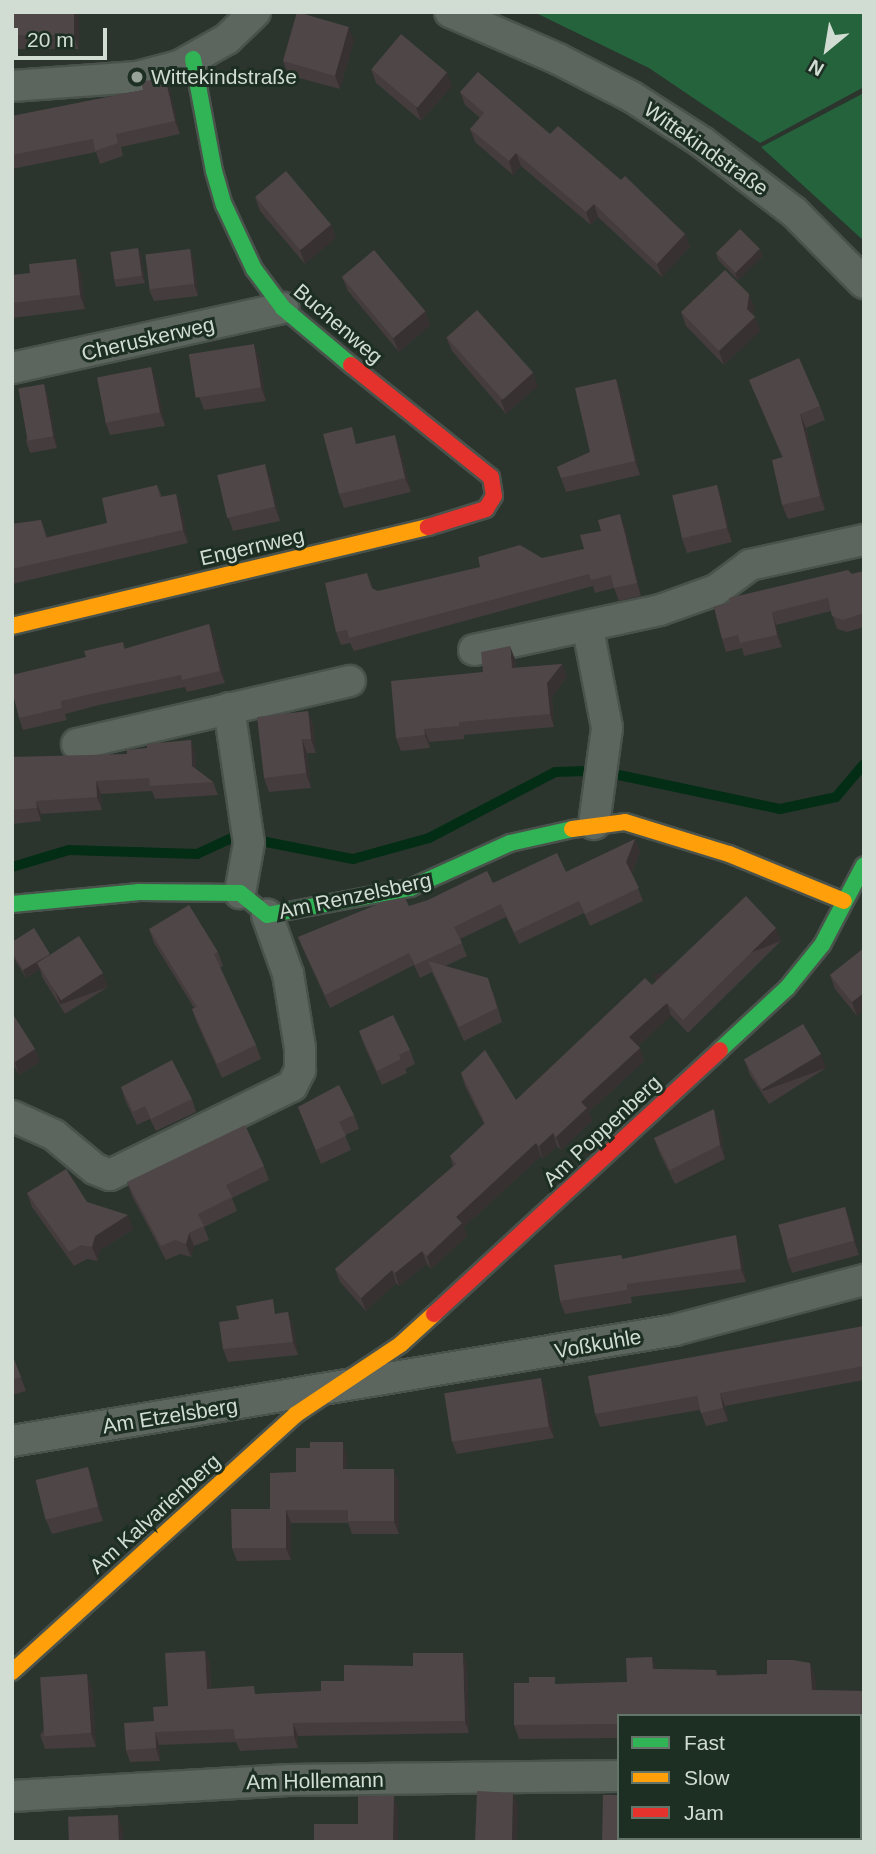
<!DOCTYPE html>
<html>
<head>
<meta charset="utf-8">
<style>
  body { margin:0 }
  #map { position:relative; width:876px; height:1854px; overflow:hidden; background:#2b352e; font-family:Arial,sans-serif }
  div>[style] { position:absolute }
  [style*='--x'] { left:calc(var(--x)*1px); top:calc(var(--y)*1px); width:calc(var(--w)*1px); rotate:calc(var(--a)*1deg) }
  .green>* { inset:0; background:#25633c }
  .stream>* { height:10px; margin:-5px; padding:0 5px; transform-origin:5px; border-radius:5px; background:#042d15 }
  .roads { filter:drop-shadow(2px 0 #4a524c) drop-shadow(-2px 0 #4a524c) drop-shadow(0 2px #4a524c) drop-shadow(0 -2px #4a524c) }
  .street>* { height:30px; margin:-15px; padding:0 15px; transform-origin:15px; border-radius:15px; background:#5c655e }
  .fast>* { height:16px; margin:-8px; padding:0 8px; transform-origin:8px; border-radius:8px; background:#30b455 }
  .slow>* { height:16px; margin:-8px; padding:0 8px; transform-origin:8px; border-radius:8px; background:#ff9f0a }
  .jam>* { height:16px; margin:-8px; padding:0 8px; transform-origin:8px; border-radius:8px; background:#e5322d }
  .wall>* { inset:0; background:#443c3d; transform-origin:0 0 }
  .shaded-wall>* { inset:0; background:#373132; transform-origin:0 0 }
  .building>* { inset:0; background:#4f4647; transform-origin:0 0 }
  .dots>* { width:19px; height:19px; translate:-50% -50%; box-sizing:border-box; border:4px solid #1d2f22; border-radius:50% }
  span { translate:-50% -50%; white-space:nowrap; text-align:center; line-height:1.15; -webkit-text-stroke:6px #1d2f22; paint-order:stroke }
  .poi-label { font-size:21px; color:#d1dcd3 }
  .left { translate:0 -50%; text-align:left }
  .street-label { font-size:21px; color:#d1dcd3 }
  .frame { position:absolute; inset:0; border:14px solid #d1dcd3; pointer-events:none }
  .legend { position:absolute; left:617px; top:1714px; width:245px; height:126px; box-sizing:border-box; background:#1d2f22; border:2px solid #657469; margin:0; padding:9px 12px; list-style:none; font-size:21px; color:#d1dcd3 }
  .legend li { display:flex; align-items:center; gap:14px; height:35px }
  .legend b { width:35px; border:2px solid #657469 }
  .north { position:absolute; left:792px; top:14px; width:70px; height:70px; -webkit-text-stroke:5px #1d2f22; paint-order:stroke; rotate:210deg; font-size:19px; font-weight:700; line-height:28px; text-align:center; color:#d1dcd3 }
  .north::after { content:''; display:block; margin:auto; width:24px; height:32px; background:#d1dcd3; clip-path:polygon(50% 0,100% 100%,50% 72%,0 100%) }
  .scale { position:absolute; left:14px; top:28px; width:93px; height:32px; box-sizing:border-box; border:4px solid #d1dcd3; border-top:0; padding-left:9px; font-size:21px; line-height:24px; white-space:nowrap; color:#d1dcd3; -webkit-text-stroke:5px #1d2f22; paint-order:stroke }
</style>
</head>
<body>
<div id="map">
  <div class="green">
    <div style="clip-path:polygon(534px 12px,864px 12px,864px 87px,760px 143px,649px 68px)"></div>
    <div style="clip-path:polygon(864px 93px,864px 241px,761px 147px)"></div>
  </div>
  <div class="stream">
    <div style="--x:614;--y:774;--w:170;--a:11.9"></div>
    <div style="--x:780;--y:809;--w:57;--a:-12.1"></div>
    <div style="--x:836;--y:797;--w:43;--a:-49.7"></div>
    <div style="--x:261;--y:841;--w:94;--a:11.1"></div>
    <div style="--x:353;--y:859;--w:79;--a:-15.4"></div>
    <div style="--x:429;--y:838;--w:142;--a:-27.6"></div>
    <div style="--x:555;--y:772;--w:31;--a:-2"></div>
    <div style="--x:12;--y:867;--w:59;--a:-16.6"></div>
    <div style="--x:69;--y:850;--w:128;--a:1.8"></div>
    <div style="--x:197;--y:854;--w:43;--a:-24.8"></div>
  </div>
  <div class="roads">
    <div class="street">
      <div style="--x:450;--y:12;--w:118;--a:23.5"></div>
      <div style="--x:558;--y:59;--w:83;--a:27.2"></div>
      <div style="--x:632;--y:97;--w:83;--a:32.7"></div>
      <div style="--x:702;--y:142;--w:116;--a:37.3"></div>
      <div style="--x:794;--y:212;--w:100;--a:45.4"></div>
      <div style="--x:12;--y:86;--w:125;--a:-4.1"></div>
      <div style="--x:137;--y:77;--w:43;--a:-14.7"></div>
      <div style="--x:179;--y:66;--w:55;--a:-29.4"></div>
      <div style="--x:227;--y:39;--w:39;--a:-44"></div>
      <div style="--x:12;--y:368;--w:278;--a:-12.5"></div>
      <div style="--x:588;--y:629;--w:101;--a:79.1"></div>
      <div style="--x:607;--y:728;--w:97;--a:97.7"></div>
      <div style="--x:474;--y:650;--w:190;--a:-12.1"></div>
      <div style="--x:660;--y:610;--w:59;--a:-19.7"></div>
      <div style="--x:716;--y:590;--w:42;--a:-36.3"></div>
      <div style="--x:750;--y:565;--w:117;--a:-12.4"></div>
      <div style="--x:229;--y:708;--w:136;--a:81.6"></div>
      <div style="--x:249;--y:843;--w:51;--a:100.2"></div>
      <div style="--x:77;--y:744;--w:280;--a:-13"></div>
      <div style="--x:12;--y:1116;--w:46;--a:24.3"></div>
      <div style="--x:54;--y:1135;--w:53;--a:39.7"></div>
      <div style="--x:95;--y:1169;--w:16;--a:22"></div>
      <div style="--x:110;--y:1175;--w:203;--a:-26.1"></div>
      <div style="--x:292;--y:1086;--w:18;--a:-63"></div>
      <div style="--x:300;--y:1070;--w:22;--a:-90"></div>
      <div style="--x:300;--y:1048;--w:75;--a:-99.2"></div>
      <div style="--x:288;--y:974;--w:63;--a:-109.6"></div>
      <div style="--x:12;--y:1441;--w:672;--a:-9.5"></div>
      <div style="--x:675;--y:1330;--w:196;--a:-14.8"></div>
      <div style="--x:860;--y:1772;--w:4;--a:0"></div>
      <div style="--x:12;--y:1796;--w:277;--a:-3.3"></div>
      <div style="--x:289;--y:1780;--w:330;--a:-0.7"></div>
    </div>
    <div class="fast">
      <div style="--x:193;--y:59;--w:114;--a:79.4"></div>
      <div style="--x:214;--y:171;--w:35;--a:74"></div>
      <div style="--x:224;--y:205;--w:71;--a:64.9"></div>
      <div style="--x:254;--y:269;--w:49;--a:53.4"></div>
      <div style="--x:283;--y:308;--w:89;--a:40"></div>
      <div style="--x:12;--y:904;--w:128;--a:-5.4"></div>
      <div style="--x:139;--y:892;--w:101;--a:0.6"></div>
      <div style="--x:240;--y:893;--w:35;--a:39"></div>
      <div style="--x:267;--y:915;--w:146;--a:-10.7"></div>
      <div style="--x:410;--y:888;--w:110;--a:-24.2"></div>
      <div style="--x:510;--y:843;--w:64;--a:-12.7"></div>
      <div style="--x:720;--y:1050;--w:91;--a:-42.8"></div>
      <div style="--x:787;--y:988;--w:55;--a:-50.9"></div>
      <div style="--x:822;--y:945;--w:90;--a:-62.3"></div>
    </div>
    <div class="slow">
      <div style="--x:12;--y:626;--w:428;--a:-13.4"></div>
      <div style="--x:572;--y:829;--w:53;--a:-7.5"></div>
      <div style="--x:625;--y:822;--w:109;--a:17.1"></div>
      <div style="--x:729;--y:854;--w:124;--a:22.2"></div>
      <div style="--x:12;--y:1672;--w:382;--a:-42.2"></div>
      <div style="--x:295;--y:1415;--w:128;--a:-33.8"></div>
      <div style="--x:401;--y:1344;--w:45;--a:-42.3"></div>
    </div>
    <div class="jam">
      <div style="--x:351;--y:365;--w:179;--a:38.7"></div>
      <div style="--x:491;--y:477;--w:19;--a:81"></div>
      <div style="--x:494;--y:496;--w:15;--a:122"></div>
      <div style="--x:486;--y:509;--w:61;--a:162.8"></div>
      <div style="--x:434;--y:1314;--w:389;--a:-42.7"></div>
    </div>
  </div>
  <div class="wall">
    <div style="left:12px;top:12px;width:67px;height:37px"></div>
    <div style="clip-path:polygon(354px 41px,340px 89px,288px 75px,283px 61px)"></div>
    <div style="clip-path:polygon(371px 69px,452px 86px,421px 121px,376px 83px)"></div>
    <div style="clip-path:polygon(165px 77px,170px 90px,180px 134px,121px 147px,123px 156px,100px 164px,96px 152px,12px 169px,12px 116px,143px 90px)"></div>
    <div style="clip-path:polygon(460px 92px,550px 134px,621px 180px,685px 234px,690px 247px,662px 277px,598px 217px,591px 225px,521px 166px,513px 175px,475px 142px,470px 129px,480px 118px,465px 105px)"></div>
    <div style="clip-path:polygon(255px 197px,331px 224px,336px 238px,305px 264px,260px 211px)"></div>
    <div style="clip-path:polygon(138px 248px,141px 255px,145px 283px,116px 287px,114px 280px)"></div>
    <div style="clip-path:polygon(190px 249px,194px 261px,198px 296px,154px 301px,149px 290px)"></div>
    <div style="clip-path:polygon(716px 253px,763px 256px,738px 280px,718px 260px)"></div>
    <div style="clip-path:polygon(81px 273px,85px 309px,12px 318px,12px 275px)"></div>
    <div style="clip-path:polygon(342px 277px,425px 311px,430px 325px,399px 352px,348px 291px)"></div>
    <div style="clip-path:polygon(749px 294px,754px 308px,753px 315px,755px 317px,760px 331px,724px 365px,686px 326px,681px 312px)"></div>
    <div style="clip-path:polygon(446px 337px,538px 386px,506px 414px,452px 351px)"></div>
    <div style="clip-path:polygon(259px 358px,266px 401px,204px 410px,199px 396px)"></div>
    <div style="clip-path:polygon(151px 367px,156px 381px,165px 426px,110px 435px,105px 421px)"></div>
    <div style="clip-path:polygon(616px 379px,621px 393px,640px 475px,566px 492px,557px 467px,590px 452px)"></div>
    <div style="clip-path:polygon(749px 380px,820px 406px,825px 420px,806px 428px,825px 510px,788px 519px,782px 505px,782px 457px)"></div>
    <div style="clip-path:polygon(44px 384px,48px 397px,57px 448px,30px 453px,26px 441px)"></div>
    <div style="clip-path:polygon(357px 444px,400px 449px,411px 492px,344px 508px,339px 494px)"></div>
    <div style="clip-path:polygon(270px 478px,280px 521px,233px 531px,228px 517px)"></div>
    <div style="clip-path:polygon(157px 485px,162px 497px,176px 494px,181px 507px,188px 543px,12px 584px,12px 524px,41px 520px,47px 537px,107px 523px)"></div>
    <div style="clip-path:polygon(717px 485px,722px 499px,732px 542px,687px 553px,682px 539px)"></div>
    <div style="clip-path:polygon(625px 527px,641px 596px,619px 601px,614px 588px,595px 593px,593px 586px,354px 651px,350px 643px,341px 645px,336px 632px,367px 573px,373px 589px,378px 591px,542px 558px,584px 549px)"></div>
    <div style="clip-path:polygon(864px 571px,864px 627px,847px 632px,837px 629px,831px 611px,776px 625px,782px 647px,744px 656px,742px 648px,726px 652px,722px 639px,714px 607px)"></div>
    <div style="clip-path:polygon(209px 624px,214px 636px,225px 683px,187px 692px,185px 687px,99px 705px,65px 714px,67px 720px,23px 730px,19px 718px,86px 657px,123px 642px,125px 649px)"></div>
    <div style="clip-path:polygon(515px 659px,516px 668px,562px 664px,567px 677px,552px 697px,554px 727px,464px 735px,464px 739px,429px 742px,430px 748px,401px 751px,396px 738px,483px 672px)"></div>
    <div style="clip-path:polygon(308px 711px,313px 725px,316px 753px,307px 753px,311px 788px,269px 792px,264px 778px)"></div>
    <div style="clip-path:polygon(191px 740px,195px 753px,196px 769px,213px 782px,218px 795px,155px 799px,152px 791px,101px 794px,102px 810px,41px 814px,41px 821px,12px 824px,12px 771px,127px 754px,147px 748px)"></div>
    <div style="clip-path:polygon(635px 839px,640px 852px,632px 873px,643px 901px,590px 926px,584px 913px,519px 944px,506px 917px,460px 939px,467px 956px,445px 966px,493px 992px,502px 1022px,464px 1041px,432px 972px,420px 978px,414px 965px,330px 1008px,303px 949px,298px 937px,493px 883px,566px 872px)"></div>
    <div style="clip-path:polygon(776px 928px,781px 941px,688px 1033px,671px 1015px,638px 1046px,640px 1048px,644px 1061px,589px 1112px,592px 1121px,561px 1150px,557px 1146px,543px 1159px,541px 1156px,464px 1227px,467px 1236px,431px 1269px,427px 1264px,399px 1286px,396px 1283px,366px 1311px,340px 1282px,335px 1269px,453px 1166px,450px 1156px,484px 1124px,465px 1086px,461px 1073px,516px 1100px,652px 985px)"></div>
    <div style="clip-path:polygon(149px 929px,218px 952px,223px 966px,220px 968px,256px 1045px,261px 1059px,222px 1078px,197px 1023px,192px 1009px,194px 1008px,154px 943px)"></div>
    <div style="clip-path:polygon(12px 942px,50px 955px,108px 987px,65px 1014px,42px 977px,40px 969px,26px 978px,12px 955px)"></div>
    <div style="clip-path:polygon(864px 948px,857px 1016px,835px 989px,830px 975px)"></div>
    <div style="clip-path:polygon(12px 1013px,35px 1049px,40px 1062px,19px 1075px,12px 1063px)"></div>
    <div style="clip-path:polygon(359px 1031px,410px 1050px,415px 1064px,405px 1069px,407px 1073px,382px 1085px,364px 1045px)"></div>
    <div style="clip-path:polygon(745px 1061px,826px 1068px,769px 1104px,750px 1075px)"></div>
    <div style="clip-path:polygon(121px 1087px,192px 1099px,196px 1112px,156px 1131px,150px 1119px,137px 1125px,125px 1100px)"></div>
    <div style="clip-path:polygon(298px 1107px,354px 1115px,359px 1129px,345px 1135px,351px 1150px,321px 1164px)"></div>
    <div style="clip-path:polygon(719px 1123px,725px 1159px,675px 1184px,659px 1152px,654px 1138px)"></div>
    <div style="clip-path:polygon(264px 1166px,269px 1180px,232px 1198px,237px 1211px,204px 1227px,209px 1240px,194px 1246px,191px 1257px,180px 1254px,166px 1260px,132px 1196px,127px 1182px)"></div>
    <div style="clip-path:polygon(27px 1193px,87px 1202px,133px 1229px,100px 1250px,98px 1261px,87px 1259px,74px 1266px,32px 1207px)"></div>
    <div style="clip-path:polygon(845px 1207px,850px 1221px,859px 1255px,792px 1273px,787px 1259px)"></div>
    <div style="clip-path:polygon(740px 1248px,746px 1282px,631px 1297px,632px 1303px,565px 1314px,560px 1301px,621px 1255px,623px 1259px)"></div>
    <div style="clip-path:polygon(288px 1312px,293px 1325px,298px 1355px,228px 1362px,223px 1349px,278px 1313px)"></div>
    <div style="clip-path:polygon(864px 1326px,864px 1380px,725px 1406px,728px 1421px,706px 1426px,700px 1410px,600px 1427px,595px 1414px)"></div>
    <div style="clip-path:polygon(12px 1354px,26px 1391px,12px 1395px)"></div>
    <div style="clip-path:polygon(546px 1391px,554px 1438px,457px 1454px,452px 1442px)"></div>
    <div style="clip-path:polygon(347px 1455px,347px 1469px,399px 1482px,399px 1534px,352px 1534px,348px 1523px,291px 1523px,291px 1560px,237px 1561px,232px 1548px,270px 1509px,296px 1472px)"></div>
    <div style="clip-path:polygon(93px 1481px,103px 1521px,52px 1534px,46px 1520px)"></div>
    <div style="clip-path:polygon(205px 1651px,210px 1663px,211px 1689px,257px 1694px,321px 1691px,344px 1681px,467px 1665px,469px 1733px,298px 1736px,298px 1748px,240px 1751px,236px 1742px,159px 1745px,160px 1761px,130px 1762px,126px 1750px,154px 1721px,168px 1706px)"></div>
    <div style="clip-path:polygon(810px 1663px,815px 1677px,816px 1690px,864px 1691px,864px 1743px,860px 1743px,860px 1716px,619px 1716px,619px 1738px,519px 1739px,514px 1725px,557px 1684px,627px 1682px,657px 1669px,716px 1670px,718px 1675px,767px 1674px)"></div>
    <div style="clip-path:polygon(87px 1674px,92px 1688px,96px 1747px,45px 1749px,40px 1735px)"></div>
  </div>
  <div class="shaded-wall">
    <div style="clip-path:polygon(74px 12px,79px 12px,79px 50px,74px 36px)"></div>
    <div style="clip-path:polygon(349px 27px,354px 41px,340px 89px,335px 75px)"></div>
    <div style="clip-path:polygon(447px 72px,452px 86px,421px 121px,416px 107px)"></div>
    <div style="clip-path:polygon(165px 77px,170px 90px,180px 134px,175px 121px)"></div>
    <div style="clip-path:polygon(516px 153px,521px 166px,513px 175px,509px 161px)"></div>
    <div style="clip-path:polygon(594px 204px,598px 217px,591px 225px,586px 212px)"></div>
    <div style="clip-path:polygon(331px 224px,336px 238px,305px 264px,300px 250px)"></div>
    <div style="clip-path:polygon(685px 234px,690px 247px,662px 277px,657px 264px)"></div>
    <div style="clip-path:polygon(138px 248px,141px 255px,145px 283px,142px 276px)"></div>
    <div style="clip-path:polygon(190px 249px,194px 261px,198px 296px,194px 284px)"></div>
    <div style="clip-path:polygon(760px 249px,763px 256px,738px 280px,735px 273px)"></div>
    <div style="clip-path:polygon(76px 259px,81px 273px,85px 309px,80px 295px)"></div>
    <div style="clip-path:polygon(749px 294px,754px 308px,752px 319px,755px 317px,760px 331px,724px 365px,719px 351px,747px 309px)"></div>
    <div style="clip-path:polygon(425px 311px,430px 325px,399px 352px,393px 338px)"></div>
    <div style="clip-path:polygon(254px 344px,259px 358px,266px 401px,261px 387px)"></div>
    <div style="clip-path:polygon(151px 367px,156px 381px,165px 426px,160px 412px)"></div>
    <div style="clip-path:polygon(533px 372px,538px 386px,506px 414px,501px 400px)"></div>
    <div style="clip-path:polygon(616px 379px,621px 393px,640px 475px,635px 461px)"></div>
    <div style="clip-path:polygon(44px 384px,48px 397px,57px 448px,53px 436px)"></div>
    <div style="clip-path:polygon(800px 414px,806px 428px,825px 510px,820px 496px)"></div>
    <div style="clip-path:polygon(395px 435px,400px 449px,411px 492px,405px 478px)"></div>
    <div style="clip-path:polygon(265px 464px,270px 478px,280px 521px,275px 507px)"></div>
    <div style="clip-path:polygon(717px 485px,722px 499px,732px 542px,727px 528px)"></div>
    <div style="clip-path:polygon(176px 494px,181px 507px,188px 543px,183px 530px)"></div>
    <div style="clip-path:polygon(620px 514px,625px 527px,641px 596px,637px 583px)"></div>
    <div style="clip-path:polygon(772px 612px,776px 625px,782px 647px,777px 635px)"></div>
    <div style="clip-path:polygon(209px 624px,214px 636px,225px 683px,220px 671px)"></div>
    <div style="clip-path:polygon(510px 646px,515px 659px,517px 681px,512px 668px)"></div>
    <div style="clip-path:polygon(562px 664px,567px 677px,552px 697px,554px 727px,550px 714px,547px 683px)"></div>
    <div style="clip-path:polygon(308px 711px,313px 725px,316px 753px,311px 739px)"></div>
    <div style="clip-path:polygon(424px 729px,429px 742px,430px 748px,425px 735px)"></div>
    <div style="clip-path:polygon(302px 739px,307px 753px,311px 788px,306px 773px)"></div>
    <div style="clip-path:polygon(191px 740px,195px 753px,197px 779px,192px 766px)"></div>
    <div style="clip-path:polygon(96px 781px,101px 794px,102px 810px,97px 797px)"></div>
    <div style="clip-path:polygon(36px 801px,41px 814px,41px 821px,37px 808px)"></div>
    <div style="clip-path:polygon(635px 839px,640px 852px,631px 875px,626px 862px)"></div>
    <div style="left:776px;top:928px;width:14px;height:131px;rotate:69deg"></div>
    <div style="clip-path:polygon(50px 954px,37px 963px,40px 969px,26px 978px,23px 970px)"></div>
    <div style="left:103px;top:973px;width:15px;height:51px;rotate:70deg"></div>
    <div style="clip-path:polygon(864px 993px,864px 1011px,857px 1016px,852px 1002px)"></div>
    <div style="clip-path:polygon(667px 1003px,671px 1016px,634px 1050px,629px 1037px)"></div>
    <div style="clip-path:polygon(640px 1048px,644px 1061px,589px 1112px,592px 1121px,561px 1150px,556px 1137px,581px 1102px)"></div>
    <div style="clip-path:polygon(35px 1049px,40px 1062px,19px 1075px,15px 1062px)"></div>
    <div style="left:821px;top:1054px;width:15px;height:67px;rotate:70deg"></div>
    <div style="clip-path:polygon(714px 1109px,719px 1123px,725px 1159px,720px 1145px)"></div>
    <div style="clip-path:polygon(553px 1133px,557px 1146px,543px 1159px,539px 1146px)"></div>
    <div style="clip-path:polygon(536px 1143px,541px 1156px,464px 1227px,467px 1236px,431px 1269px,427px 1256px,456px 1217px)"></div>
    <div style="clip-path:polygon(845px 1207px,850px 1221px,859px 1255px,854px 1241px)"></div>
    <div style="clip-path:polygon(128px 1215px,133px 1229px,100px 1250px,98px 1261px,92px 1247px,95px 1236px)"></div>
    <div style="clip-path:polygon(189px 1233px,194px 1246px,191px 1257px,186px 1244px)"></div>
    <div style="clip-path:polygon(736px 1235px,740px 1248px,746px 1282px,741px 1269px)"></div>
    <div style="clip-path:polygon(422px 1251px,427px 1264px,399px 1286px,395px 1273px)"></div>
    <div style="clip-path:polygon(392px 1270px,396px 1283px,366px 1311px,361px 1298px)"></div>
    <div style="clip-path:polygon(288px 1312px,293px 1325px,298px 1355px,293px 1342px)"></div>
    <div style="clip-path:polygon(541px 1378px,546px 1391px,554px 1438px,549px 1426px)"></div>
    <div style="clip-path:polygon(720px 1393px,725px 1406px,728px 1421px,723px 1408px)"></div>
    <div style="clip-path:polygon(343px 1442px,347px 1455px,347px 1481px,343px 1469px)"></div>
    <div style="clip-path:polygon(88px 1467px,93px 1481px,103px 1521px,98px 1507px)"></div>
    <div style="clip-path:polygon(394px 1469px,399px 1482px,399px 1534px,394px 1521px)"></div>
    <div style="clip-path:polygon(286px 1510px,291px 1523px,291px 1560px,286px 1548px)"></div>
    <div style="clip-path:polygon(205px 1651px,210px 1663px,211px 1702px,207px 1689px)"></div>
    <div style="clip-path:polygon(463px 1653px,467px 1665px,469px 1733px,465px 1721px)"></div>
    <div style="clip-path:polygon(652px 1657px,657px 1671px,653px 1669px)"></div>
    <div style="clip-path:polygon(810px 1663px,815px 1677px,817px 1704px,812px 1690px)"></div>
    <div style="clip-path:polygon(87px 1674px,92px 1688px,96px 1747px,91px 1733px)"></div>
    <div style="clip-path:polygon(293px 1723px,298px 1736px,298px 1748px,294px 1736px)"></div>
    <div style="clip-path:polygon(155px 1732px,159px 1745px,160px 1761px,156px 1748px)"></div>
    <div style="clip-path:polygon(513px 1793px,518px 1805px,517px 1842px,512px 1842px)"></div>
    <div style="clip-path:polygon(394px 1796px,398px 1809px,398px 1842px,393px 1842px)"></div>
    <div style="clip-path:polygon(118px 1815px,123px 1829px,124px 1842px,119px 1842px)"></div>
  </div>
  <div class="building">
    <div style="left:12px;top:12px;width:62px;height:23px"></div>
    <div style="left:297px;top:12px;width:54px;height:51px;rotate:16deg"></div>
    <div style="left:401px;top:34px;width:60px;height:46px;rotate:40deg"></div>
    <div style="clip-path:polygon(478px 72px,550px 134px,558px 126px,621px 180px,625px 176px,685px 234px,657px 264px,594px 204px,586px 212px,516px 153px,509px 161px,470px 129px,484px 113px,460px 92px)"></div>
    <div style="clip-path:polygon(165px 77px,175px 121px,116px 134px,118px 143px,95px 151px,93px 139px,12px 155px,12px 116px,143px 90px,141px 82px)"></div>
    <div style="left:286px;top:171px;width:70px;height:40px;rotate:50deg"></div>
    <div style="left:740px;top:229px;width:28px;height:34px;rotate:45deg"></div>
    <div style="left:138px;top:248px;width:28px;height:28px;rotate:82deg"></div>
    <div style="left:190px;top:249px;width:35px;height:45px;rotate:83deg"></div>
    <div style="left:374px;top:250px;width:80px;height:42px;rotate:50deg"></div>
    <div style="clip-path:polygon(76px 259px,80px 295px,12px 303px,12px 275px,30px 273px,29px 264px)"></div>
    <div style="clip-path:polygon(725px 270px,749px 294px,747px 309px,755px 317px,719px 351px,681px 312px)"></div>
    <div style="left:477px;top:310px;width:84px;height:41px;rotate:48deg"></div>
    <div style="left:254px;top:344px;width:44px;height:66px;rotate:81deg"></div>
    <div style="clip-path:polygon(799px 358px,820px 406px,800px 414px,820px 496px,782px 505px,772px 460px,783px 457px,749px 380px)"></div>
    <div style="left:151px;top:367px;width:46px;height:55px;rotate:79deg"></div>
    <div style="clip-path:polygon(616px 379px,635px 461px,561px 478px,557px 467px,590px 452px,575px 388px)"></div>
    <div style="left:44px;top:384px;width:53px;height:26px;rotate:80deg"></div>
    <div style="clip-path:polygon(352px 427px,356px 444px,395px 435px,405px 478px,339px 494px,323px 434px)"></div>
    <div style="left:265px;top:464px;width:44px;height:49px;rotate:77deg"></div>
    <div style="clip-path:polygon(157px 485px,160px 497px,176px 494px,183px 530px,12px 569px,12px 524px,41px 520px,46px 538px,107px 523px,102px 498px)"></div>
    <div style="left:717px;top:485px;width:44px;height:46px;rotate:77deg"></div>
    <div style="clip-path:polygon(620px 514px,637px 583px,614px 588px,611px 575px,591px 580px,589px 574px,349px 638px,347px 630px,336px 632px,325px 583px,367px 573px,371px 588px,378px 591px,480px 567px,478px 557px,520px 545px,542px 558px,584px 549px,580px 535px,601px 531px,598px 520px)"></div>
    <div style="clip-path:polygon(848px 570px,852px 574px,864px 571px,864px 613px,843px 620px,832px 616px,828px 598px,772px 612px,777px 635px,740px 643px,738px 635px,722px 639px,714px 607px,730px 602px,729px 598px)"></div>
    <div style="clip-path:polygon(209px 624px,220px 671px,182px 680px,181px 675px,95px 693px,61px 701px,62px 708px,19px 718px,12px 690px,12px 675px,86px 657px,84px 651px,123px 642px,124px 649px)"></div>
    <div style="clip-path:polygon(510px 646px,512px 668px,562px 664px,547px 683px,550px 714px,459px 722px,459px 726px,424px 729px,425px 735px,396px 738px,391px 681px,483px 672px,481px 652px)"></div>
    <div style="clip-path:polygon(308px 711px,311px 739px,302px 739px,306px 773px,264px 778px,257px 717px)"></div>
    <div style="clip-path:polygon(191px 740px,192px 766px,213px 782px,150px 786px,149px 778px,96px 781px,97px 797px,36px 801px,37px 808px,12px 810px,12px 771px,14px 771px,12px 757px,127px 754px,127px 750px,147px 748px,147px 744px)"></div>
    <div style="clip-path:polygon(635px 839px,626px 862px,639px 888px,585px 914px,579px 901px,514px 932px,501px 904px,454px 927px,462px 943px,415px 965px,409px 953px,325px 995px,298px 937px,383px 902px,405px 898px,409px 906px,428px 900px,487px 871px,493px 883px,557px 853px,566px 872px)"></div>
    <div style="clip-path:polygon(746px 896px,776px 928px,683px 1020px,661px 997px,667px 1003px,629px 1037px,640px 1048px,581px 1102px,587px 1108px,556px 1137px,553px 1133px,539px 1146px,536px 1143px,456px 1217px,462px 1223px,427px 1256px,422px 1251px,395px 1273px,392px 1270px,361px 1298px,335px 1269px,456px 1164px,450px 1156px,485px 1123px,461px 1073px,485px 1050px,516px 1100px,645px 978px,652px 985px)"></div>
    <div style="clip-path:polygon(189px 905px,218px 952px,214px 954px,256px 1045px,217px 1064px,192px 1009px,197px 1007px,149px 929px)"></div>
    <div style="clip-path:polygon(34px 928px,50px 954px,23px 970px,12px 952px,12px 942px)"></div>
    <div style="left:79px;top:936px;width:44px;height:50px;rotate:57deg"></div>
    <div style="clip-path:polygon(864px 948px,864px 993px,852px 1002px,830px 975px)"></div>
    <div style="clip-path:polygon(428px 961px,488px 978px,497px 1008px,459px 1027px)"></div>
    <div style="clip-path:polygon(12px 1013px,35px 1049px,15px 1062px,12px 1058px)"></div>
    <div style="clip-path:polygon(393px 1015px,410px 1050px,399px 1055px,401px 1059px,377px 1071px,359px 1031px)"></div>
    <div style="left:803px;top:1024px;width:35px;height:69px;rotate:59deg"></div>
    <div style="clip-path:polygon(172px 1060px,192px 1099px,151px 1119px,145px 1106px,133px 1112px,121px 1087px)"></div>
    <div style="clip-path:polygon(339px 1085px,354px 1115px,339px 1122px,346px 1136px,316px 1150px,298px 1107px)"></div>
    <div style="clip-path:polygon(714px 1109px,720px 1145px,670px 1170px,654px 1138px)"></div>
    <div style="clip-path:polygon(245px 1125px,264px 1166px,226px 1185px,232px 1197px,198px 1214px,204px 1226px,189px 1233px,186px 1244px,175px 1240px,161px 1246px,127px 1182px)"></div>
    <div style="clip-path:polygon(66px 1169px,87px 1202px,128px 1215px,95px 1236px,92px 1247px,81px 1245px,69px 1252px,27px 1193px)"></div>
    <div style="left:845px;top:1207px;width:35px;height:69px;rotate:75deg"></div>
    <div style="clip-path:polygon(736px 1235px,741px 1269px,627px 1284px,627px 1290px,560px 1301px,554px 1265px,621px 1255px,622px 1259px)"></div>
    <div style="clip-path:polygon(273px 1299px,275px 1314px,288px 1312px,293px 1342px,223px 1349px,219px 1322px,239px 1319px,236px 1306px)"></div>
    <div style="clip-path:polygon(864px 1326px,864px 1366px,720px 1393px,723px 1408px,701px 1413px,697px 1396px,595px 1414px,588px 1376px)"></div>
    <div style="clip-path:polygon(12px 1354px,21px 1377px,12px 1380px)"></div>
    <div style="left:541px;top:1378px;width:49px;height:98px;rotate:81deg"></div>
    <div style="clip-path:polygon(310px 1442px,343px 1442px,343px 1469px,394px 1469px,394px 1521px,348px 1521px,348px 1510px,286px 1510px,286px 1548px,232px 1548px,231px 1509px,270px 1509px,270px 1473px,296px 1472px,296px 1448px,310px 1448px)"></div>
    <div style="left:88px;top:1467px;width:41px;height:54px;rotate:76deg"></div>
    <div style="clip-path:polygon(205px 1651px,207px 1689px,254px 1686px,255px 1694px,321px 1691px,321px 1681px,344px 1681px,344px 1665px,413px 1666px,413px 1653px,463px 1653px,465px 1721px,293px 1723px,294px 1736px,235px 1739px,234px 1729px,155px 1732px,155px 1726px,156px 1748px,126px 1750px,124px 1723px,154px 1721px,153px 1707px,168px 1706px,165px 1653px)"></div>
    <div style="clip-path:polygon(652px 1657px,653px 1669px,716px 1670px,716px 1676px,767px 1674px,767px 1660px,793px 1660px,810px 1663px,812px 1690px,864px 1691px,864px 1729px,860px 1729px,860px 1716px,619px 1716px,619px 1724px,514px 1725px,514px 1683px,529px 1683px,529px 1677px,555px 1677px,555px 1684px,627px 1682px,626px 1658px)"></div>
    <div style="left:87px;top:1674px;width:59px;height:47px;rotate:86deg"></div>
    <div style="clip-path:polygon(477px 1791px,513px 1793px,512px 1841px,569px 1842px,475px 1842px)"></div>
    <div style="clip-path:polygon(603px 1795px,619px 1795px,619px 1838px,632px 1838px,632px 1842px,602px 1842px)"></div>
    <div style="clip-path:polygon(358px 1796px,394px 1796px,393px 1842px,314px 1842px,314px 1824px,358px 1824px)"></div>
    <div style="clip-path:polygon(860px 1813px,864px 1813px,864px 1842px,726px 1842px,726px 1838px,860px 1838px)"></div>
    <div style="left:118px;top:1815px;width:27px;height:50px;rotate:88deg"></div>
  </div>
  <div class="dots">
    <div style="left:137px;top:77px;background:#97a299"></div>
  </div>
  <div class="poi-label">
    <span class="left" style="left:151px;top:77px">Wittekindstraße</span>
  </div>
  <div class="street-label">
    <span style="left:706px;top:149px;rotate:35deg">Wittekindstraße</span>
    <span style="left:338px;top:324px;rotate:41deg">Buchenweg</span>
    <span style="left:148px;top:339px;rotate:-13deg">Cheruskerweg</span>
    <span style="left:252px;top:547px;rotate:-13deg">Engernweg</span>
    <span style="left:355px;top:896px;rotate:-12deg">Am Renzelsberg</span>
    <span style="left:602px;top:1131px;rotate:-43deg">Am Poppenberg</span>
    <span style="left:598px;top:1344px;rotate:-10deg">Voßkuhle</span>
    <span style="left:170px;top:1416px;rotate:-9deg">Am Etzelsberg</span>
    <span style="left:155px;top:1514px;rotate:-42deg">Am Kalvarienberg</span>
    <span style="left:315px;top:1781px;rotate:-1deg">Am Hollemann</span>
  </div>
  <div class="frame"></div>
  <ul class="legend">
  <li><b style="height:9px;background:#30b455"></b>Fast</li>
  <li><b style="height:9px;background:#ff9f0a"></b>Slow</li>
  <li><b style="height:9px;background:#e5322d"></b>Jam</li>
  </ul>
  <div class="north">N</div>
  <div class="scale">20 m</div>
</div>
</body>
</html>
